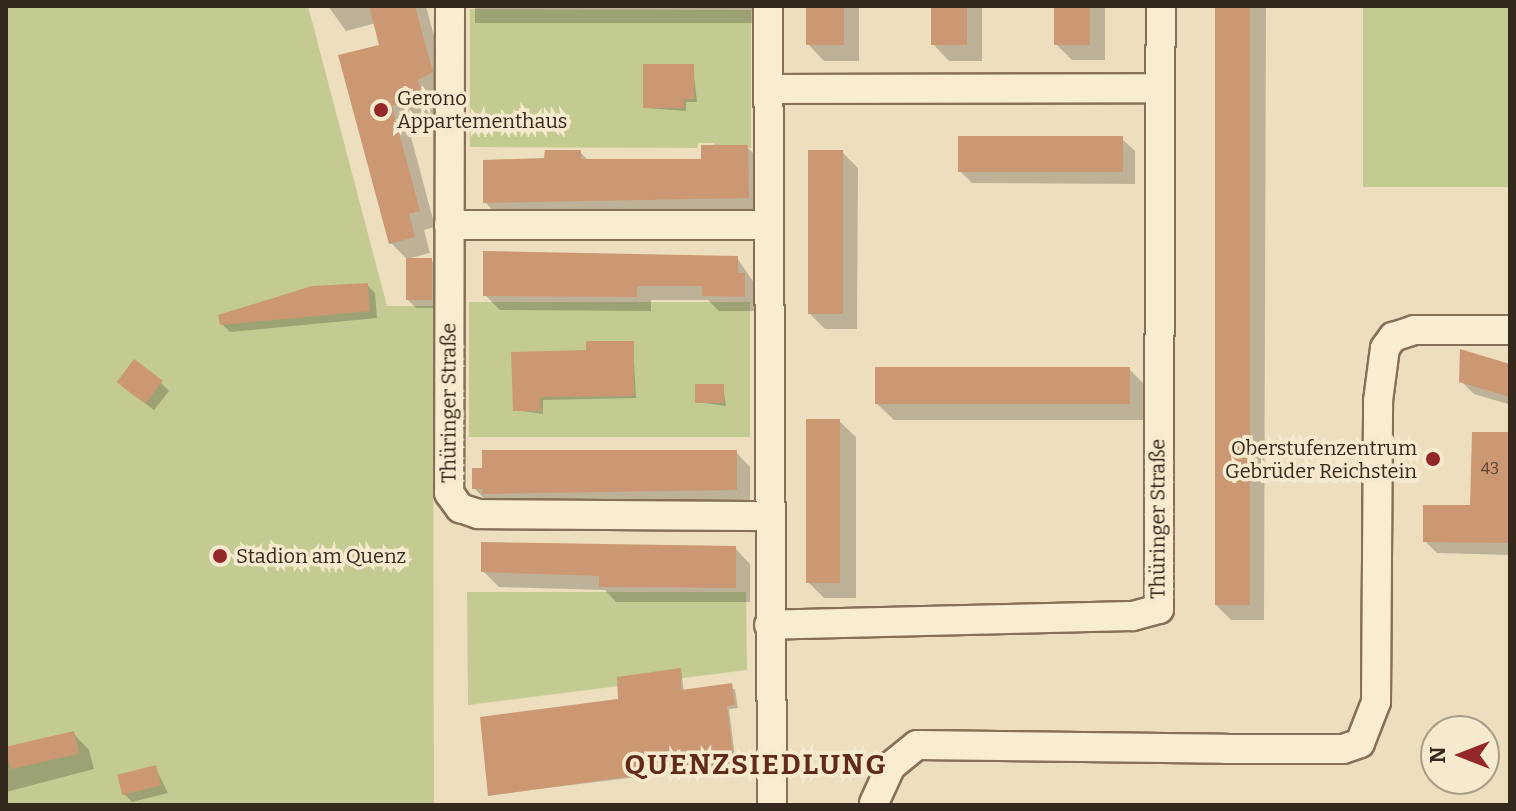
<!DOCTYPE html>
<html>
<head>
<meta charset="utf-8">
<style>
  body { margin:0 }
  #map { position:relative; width:1516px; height:811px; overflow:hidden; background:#eddfbe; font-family:Bitter,serif }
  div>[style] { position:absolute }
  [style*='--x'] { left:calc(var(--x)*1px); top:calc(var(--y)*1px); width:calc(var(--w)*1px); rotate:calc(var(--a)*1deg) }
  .green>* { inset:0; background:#c4cb92; transform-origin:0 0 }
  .shadow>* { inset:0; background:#0003; transform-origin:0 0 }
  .building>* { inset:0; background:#cc9874; transform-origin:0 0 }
  .roads { filter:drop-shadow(2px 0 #867057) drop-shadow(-2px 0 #867057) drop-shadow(0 2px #867057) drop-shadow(0 -2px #867057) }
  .street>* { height:28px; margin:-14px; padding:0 14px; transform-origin:14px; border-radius:14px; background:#f9edd1 }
  .dots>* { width:22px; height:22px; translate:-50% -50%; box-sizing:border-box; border:4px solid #f5eacd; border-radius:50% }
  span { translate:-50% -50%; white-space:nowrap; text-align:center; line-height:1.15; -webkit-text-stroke:7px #f5eacd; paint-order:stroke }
  .number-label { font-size:16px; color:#5b4432 }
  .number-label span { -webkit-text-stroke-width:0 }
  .poi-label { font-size:20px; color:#35281c }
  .left { translate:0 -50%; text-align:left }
  .right { translate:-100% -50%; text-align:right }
  .street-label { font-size:20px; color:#35281c }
  .district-label { font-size:28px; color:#612a1b; font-weight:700; letter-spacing:2px }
  .frame { position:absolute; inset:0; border:8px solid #35281c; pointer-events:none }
  .north { position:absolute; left:1420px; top:715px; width:80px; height:80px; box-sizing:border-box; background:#f5eacd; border:2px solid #a89c86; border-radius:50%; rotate:270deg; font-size:22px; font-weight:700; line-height:32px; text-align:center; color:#35281c }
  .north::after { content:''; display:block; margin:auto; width:28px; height:36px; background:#942728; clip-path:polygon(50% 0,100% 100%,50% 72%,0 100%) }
</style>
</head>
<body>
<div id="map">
  <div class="green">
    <div style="clip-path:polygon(6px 6px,308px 6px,387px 306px,433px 306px,434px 805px,6px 805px)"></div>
    <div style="left:1363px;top:6px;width:147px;height:181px"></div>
    <div style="clip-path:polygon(470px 9px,751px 10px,751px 148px,715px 148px,714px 143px,698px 143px,698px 148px,470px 147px)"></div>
    <div style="left:750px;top:302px;width:135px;height:281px;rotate:90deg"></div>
    <div style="clip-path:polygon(467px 592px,746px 592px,747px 670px,468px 705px)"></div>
  </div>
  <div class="shadow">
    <div style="clip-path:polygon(328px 6px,426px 6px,448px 88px,433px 96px,438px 114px,407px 122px,435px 227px,424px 230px,430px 253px,407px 259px,391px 243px,382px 46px,376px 23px,346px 31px)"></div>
    <div style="left:475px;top:6px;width:277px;height:17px"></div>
    <div style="clip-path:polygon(808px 6px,859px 6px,859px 61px,824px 61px,808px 44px)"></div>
    <div style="clip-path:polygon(933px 6px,982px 6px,982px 61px,949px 61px,933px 44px)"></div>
    <div style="clip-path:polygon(1056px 6px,1105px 6px,1105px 60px,1072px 60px,1056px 44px)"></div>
    <div style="clip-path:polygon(1217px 6px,1266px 6px,1264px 620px,1231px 620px,1215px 604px)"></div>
    <div style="clip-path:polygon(693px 66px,697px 102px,686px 102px,686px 111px,645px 108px)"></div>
    <div style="clip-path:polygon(1122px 139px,1135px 151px,1135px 184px,972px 183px,960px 171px)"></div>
    <div style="clip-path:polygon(747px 147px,760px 160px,762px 210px,498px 216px,485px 202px,545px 159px,580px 152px,589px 161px,703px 161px)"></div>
    <div style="clip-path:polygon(842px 152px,858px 168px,857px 329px,825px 329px,809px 313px)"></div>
    <div style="clip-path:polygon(737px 258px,759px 290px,759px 311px,719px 311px,708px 300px,651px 300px,651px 311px,500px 310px,485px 295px)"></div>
    <div style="clip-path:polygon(431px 260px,439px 268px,439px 308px,416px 308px,408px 300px)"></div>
    <div style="clip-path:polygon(367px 285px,375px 293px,377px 318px,230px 332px,222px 324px)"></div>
    <div style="clip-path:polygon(633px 343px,636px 398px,543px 400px,543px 414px,515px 410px,588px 352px)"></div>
    <div style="clip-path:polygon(1510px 366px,1510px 555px,1437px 553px,1425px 541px,1472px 507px,1508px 434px,1508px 404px,1474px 394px,1461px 381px)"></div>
    <div style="clip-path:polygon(1129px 369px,1145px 385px,1145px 420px,894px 420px,877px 404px)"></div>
    <div style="clip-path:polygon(161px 383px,169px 391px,154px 410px,127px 390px)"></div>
    <div style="clip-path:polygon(723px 386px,726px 406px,697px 402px)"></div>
    <div style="clip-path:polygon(839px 421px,856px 437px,856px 598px,824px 598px,808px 582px)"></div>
    <div style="clip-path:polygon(736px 452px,750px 467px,750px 504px,488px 503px,474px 488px,484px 470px)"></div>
    <div style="clip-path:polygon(735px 548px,750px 564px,750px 602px,616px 602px,605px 590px,499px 587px,483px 571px)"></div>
    <div style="clip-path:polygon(681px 670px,684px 692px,735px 689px,738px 708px,729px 709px,736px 765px,490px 795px,620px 700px)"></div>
    <div style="clip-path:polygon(73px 733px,89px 750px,94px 769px,6px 792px,6px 751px)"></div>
    <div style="clip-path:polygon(155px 767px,168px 793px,132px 802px,124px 794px)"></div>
  </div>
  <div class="building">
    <div style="clip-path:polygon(369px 6px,415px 6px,433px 72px,418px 80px,423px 98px,392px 106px,420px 211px,409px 214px,415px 237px,389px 244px,338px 55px,379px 45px)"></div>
    <div style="left:806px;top:6px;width:38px;height:39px"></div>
    <div style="left:931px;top:6px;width:36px;height:39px"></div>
    <div style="left:1054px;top:6px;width:36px;height:39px"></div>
    <div style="left:1215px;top:6px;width:35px;height:599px"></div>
    <div style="clip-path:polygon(643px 64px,694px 64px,694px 99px,684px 99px,684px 108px,643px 108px)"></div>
    <div style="left:958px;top:136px;width:165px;height:36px"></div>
    <div style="clip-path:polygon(701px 145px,748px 145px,749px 198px,483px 203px,483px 160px,544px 158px,545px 150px,581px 150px,581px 159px,701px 159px)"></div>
    <div style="left:808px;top:150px;width:35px;height:164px"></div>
    <div style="clip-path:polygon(483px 251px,738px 256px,738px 273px,745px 273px,745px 297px,702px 296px,702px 286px,637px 286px,637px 297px,483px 296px)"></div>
    <div style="left:406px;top:258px;width:26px;height:42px"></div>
    <div style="clip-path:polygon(368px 283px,370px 311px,220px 325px,218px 315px,312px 286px)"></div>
    <div style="clip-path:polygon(586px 341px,634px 341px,634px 396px,540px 397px,541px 411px,513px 411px,511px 352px,586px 350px)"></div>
    <div style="clip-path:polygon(1460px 349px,1510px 364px,1510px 397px,1459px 382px)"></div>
    <div style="left:134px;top:359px;width:36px;height:29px;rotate:37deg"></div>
    <div style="left:875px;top:367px;width:255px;height:37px"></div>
    <div style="left:695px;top:384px;width:29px;height:19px"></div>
    <div style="left:806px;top:419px;width:34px;height:164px"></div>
    <div style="clip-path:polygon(1472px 432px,1510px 432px,1510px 543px,1423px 542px,1423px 505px,1470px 505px)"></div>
    <div style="clip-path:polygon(482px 450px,737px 450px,737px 490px,482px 494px,482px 489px,472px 489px,472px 468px,482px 468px)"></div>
    <div style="clip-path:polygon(481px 542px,736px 546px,736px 588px,599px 587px,599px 576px,481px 572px)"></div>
    <div style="clip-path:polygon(681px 668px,681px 690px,732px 683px,735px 705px,727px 706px,734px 762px,488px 796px,480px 717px,618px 699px,617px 677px)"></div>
    <div style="left:74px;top:731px;width:23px;height:70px;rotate:77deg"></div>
    <div style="left:156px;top:765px;width:21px;height:40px;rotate:76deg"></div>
  </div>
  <div class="roads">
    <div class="street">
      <div style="--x:450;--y:6;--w:487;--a:90.1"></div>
      <div style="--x:449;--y:493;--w:19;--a:54"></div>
      <div style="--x:460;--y:508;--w:19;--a:18"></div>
      <div style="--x:478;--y:514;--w:291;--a:0.4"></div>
      <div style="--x:768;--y:6;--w:799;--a:89.71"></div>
      <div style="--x:1160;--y:88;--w:82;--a:-89.3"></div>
      <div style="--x:768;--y:89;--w:392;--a:-0.1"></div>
      <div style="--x:1160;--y:88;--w:521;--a:90.11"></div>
      <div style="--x:1159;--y:609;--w:28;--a:165"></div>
      <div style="--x:1132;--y:616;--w:363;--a:178.6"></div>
      <div style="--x:449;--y:225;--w:319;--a:0"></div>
      <div style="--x:874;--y:803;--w:41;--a:-65.3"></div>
      <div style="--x:891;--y:766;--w:33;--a:-39"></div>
      <div style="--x:917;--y:745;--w:309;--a:0.7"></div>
      <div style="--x:1226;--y:749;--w:117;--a:0"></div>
      <div style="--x:1343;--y:749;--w:18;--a:-19"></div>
      <div style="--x:1360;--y:743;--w:44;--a:-68.7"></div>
      <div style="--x:1376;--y:702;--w:301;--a:-89.6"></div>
      <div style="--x:1378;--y:401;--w:53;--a:-82.5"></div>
      <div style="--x:1385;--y:348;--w:14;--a:-54"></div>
      <div style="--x:1393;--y:337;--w:22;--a:-18"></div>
      <div style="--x:1414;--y:330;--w:96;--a:0"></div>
    </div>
  </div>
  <div class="dots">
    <div style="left:381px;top:110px;background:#942728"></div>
    <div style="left:1433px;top:459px;background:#942728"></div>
    <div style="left:220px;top:556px;background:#942728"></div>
  </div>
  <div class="number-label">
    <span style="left:1490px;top:469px">43</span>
  </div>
  <div class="poi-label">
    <span class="left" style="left:397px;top:110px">Gerono<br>Appartementhaus</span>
    <span class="right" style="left:1417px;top:460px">Oberstufenzentrum<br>Gebrüder Reichstein</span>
    <span class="left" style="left:236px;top:556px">Stadion am Quenz</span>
  </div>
  <div class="street-label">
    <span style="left:449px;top:403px;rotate:-90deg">Thüringer Straße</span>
    <span style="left:1158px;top:519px;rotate:-90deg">Thüringer Straße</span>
  </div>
  <div class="district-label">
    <span style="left:756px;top:765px">QUENZSIEDLUNG</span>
  </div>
  <div class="frame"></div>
  <div class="north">N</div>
</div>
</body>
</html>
